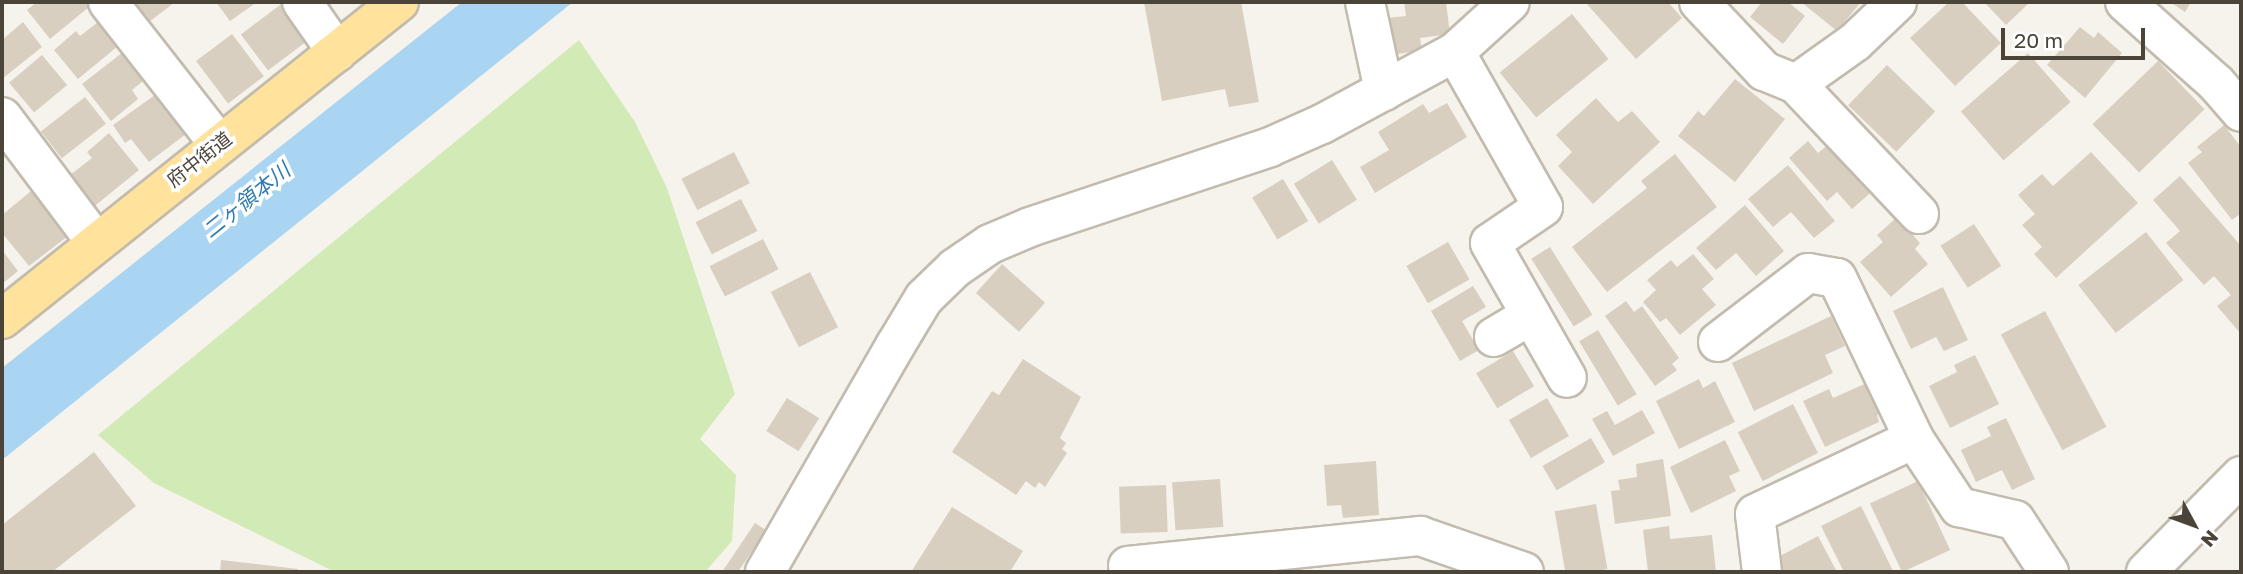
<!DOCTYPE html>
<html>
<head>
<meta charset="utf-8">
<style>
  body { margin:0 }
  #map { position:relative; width:2243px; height:574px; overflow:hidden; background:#f6f3ec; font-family:"Golos Text","Noto Sans JP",sans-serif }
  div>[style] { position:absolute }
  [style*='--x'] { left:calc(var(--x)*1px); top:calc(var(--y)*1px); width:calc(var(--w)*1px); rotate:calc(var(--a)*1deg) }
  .green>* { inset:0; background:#d2eab5 }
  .water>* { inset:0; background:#a9d4f2 }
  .building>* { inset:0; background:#d8cfc1; transform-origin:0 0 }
  .roads { filter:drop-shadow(2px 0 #c2bbae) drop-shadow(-2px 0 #c2bbae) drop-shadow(0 2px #c2bbae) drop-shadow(0 -2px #c2bbae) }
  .minor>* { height:38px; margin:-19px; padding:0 19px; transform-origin:19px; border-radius:19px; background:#fff }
  .major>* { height:38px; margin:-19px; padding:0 19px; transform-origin:19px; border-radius:19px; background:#ffe39c }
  span { translate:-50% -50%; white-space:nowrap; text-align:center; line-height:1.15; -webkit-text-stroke:7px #fff; paint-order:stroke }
  .street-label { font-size:19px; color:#4b4439 }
  .water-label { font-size:21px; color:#2e7ab2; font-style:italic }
  .frame { position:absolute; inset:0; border:4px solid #4b4439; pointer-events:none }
  .north { position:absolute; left:2159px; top:490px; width:70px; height:70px; -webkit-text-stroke:5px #fff; paint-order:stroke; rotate:131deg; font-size:19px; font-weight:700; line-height:28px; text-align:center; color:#4b4439 }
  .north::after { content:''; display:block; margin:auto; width:24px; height:32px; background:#4b4439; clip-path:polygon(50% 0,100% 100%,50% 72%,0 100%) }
  .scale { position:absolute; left:2001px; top:28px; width:144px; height:32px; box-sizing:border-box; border:4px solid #4b4439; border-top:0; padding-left:9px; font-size:21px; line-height:24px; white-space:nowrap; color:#4b4439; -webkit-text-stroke:5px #fff; paint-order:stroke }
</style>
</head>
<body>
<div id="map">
  <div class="green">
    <div style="clip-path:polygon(579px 40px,635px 122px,667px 188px,735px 394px,700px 439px,736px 475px,732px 541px,705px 572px,335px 572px,154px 483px,98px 435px)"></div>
  </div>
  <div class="water">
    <div style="clip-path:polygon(462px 2px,573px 2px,2px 460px,2px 368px)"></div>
  </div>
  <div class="building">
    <div style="clip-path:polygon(37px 2px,85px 2px,89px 7px,50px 39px,27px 10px)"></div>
    <div style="clip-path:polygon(132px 2px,175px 2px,149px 22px)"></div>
    <div style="clip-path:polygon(216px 2px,257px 2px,230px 21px)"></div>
    <div style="left:284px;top:2px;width:45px;height:54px;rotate:53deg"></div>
    <div style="clip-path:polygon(1144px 2px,1241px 2px,1259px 102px,1229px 107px,1225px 89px,1162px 101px)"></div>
    <div style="clip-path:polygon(1404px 2px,1446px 2px,1450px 34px,1420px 38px,1422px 50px,1392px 55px,1387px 18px,1406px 16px)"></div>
    <div style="clip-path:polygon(1585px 2px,1668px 2px,1682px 18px,1636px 59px)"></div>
    <div style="clip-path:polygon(1762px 2px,1788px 2px,1805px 16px,1783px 44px,1750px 17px)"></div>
    <div style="clip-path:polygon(1801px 2px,1861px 2px,1837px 31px)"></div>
    <div style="clip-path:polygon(1949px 2px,1962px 2px,2001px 43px,1955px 86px,1910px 38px)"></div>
    <div style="clip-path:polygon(1984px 2px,2030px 2px,2006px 25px)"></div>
    <div style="clip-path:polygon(2170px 2px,2191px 2px,2185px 12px)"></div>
    <div style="left:1572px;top:14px;width:58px;height:93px;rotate:51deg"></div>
    <div style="clip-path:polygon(102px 19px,123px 42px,78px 79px,54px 50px,76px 31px,80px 36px)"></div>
    <div style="clip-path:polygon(23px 22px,42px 47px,2px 79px,2px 40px)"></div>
    <div style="clip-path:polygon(2080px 27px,2094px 38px,2098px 32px,2122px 53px,2085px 98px,2047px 65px)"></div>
    <div style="left:232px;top:34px;width:53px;height:45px;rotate:53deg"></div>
    <div style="clip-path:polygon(127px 49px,148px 77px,132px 90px,138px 99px,111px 121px,82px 84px)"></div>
    <div style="left:2028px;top:53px;width:65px;height:89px;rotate:49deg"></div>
    <div style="left:42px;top:55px;width:39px;height:43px;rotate:50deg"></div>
    <div style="left:2158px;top:61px;width:67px;height:91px;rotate:46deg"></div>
    <div style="left:1887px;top:65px;width:67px;height:56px;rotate:44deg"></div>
    <div style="clip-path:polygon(1735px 79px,1785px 119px,1735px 182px,1678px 136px,1698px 111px,1704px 116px)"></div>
    <div style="clip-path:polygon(159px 92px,186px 134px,149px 162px,131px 139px,125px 143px,113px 125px)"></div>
    <div style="left:85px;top:97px;width:34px;height:56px;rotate:52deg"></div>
    <div style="clip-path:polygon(1596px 98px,1618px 122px,1632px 111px,1660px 142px,1593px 204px,1558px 166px,1572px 152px,1556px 135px)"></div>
    <div style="clip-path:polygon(1447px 103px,1467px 137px,1375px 193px,1360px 167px,1389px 150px,1378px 132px,1423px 104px,1429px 113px)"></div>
    <div style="clip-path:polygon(2224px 125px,2241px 147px,2241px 213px,2232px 220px,2188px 163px,2202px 152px,2197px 147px)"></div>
    <div style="clip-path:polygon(109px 133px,139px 170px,91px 209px,70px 175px,92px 158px,87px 152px)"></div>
    <div style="clip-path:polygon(1834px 140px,1877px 187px,1852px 209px,1837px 192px,1827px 201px,1789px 158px,1808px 141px,1818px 153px)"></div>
    <div style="left:734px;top:152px;width:35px;height:59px;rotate:63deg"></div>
    <div style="clip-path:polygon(2091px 152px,2138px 203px,2056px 278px,2034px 254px,2042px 247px,2022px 225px,2035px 214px,2018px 195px,2042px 174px,2053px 186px)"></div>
    <div style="clip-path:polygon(1675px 154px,1717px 207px,1607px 292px,1572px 247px,1647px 188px,1641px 181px)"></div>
    <div style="left:1332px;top:160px;width:47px;height:45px;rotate:58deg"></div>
    <div style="clip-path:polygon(1788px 165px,1835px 221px,1814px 238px,1791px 212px,1773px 227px,1748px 199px)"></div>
    <div style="clip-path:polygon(2180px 176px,2241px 246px,2241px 334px,2217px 306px,2231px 295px,2214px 276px,2204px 285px,2166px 243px,2180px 231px,2153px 200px)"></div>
    <div style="left:1283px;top:179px;width:49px;height:36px;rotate:59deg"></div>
    <div style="clip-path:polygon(36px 187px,72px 233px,29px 266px,2px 233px,2px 215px)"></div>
    <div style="left:741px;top:199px;width:36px;height:51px;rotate:63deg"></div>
    <div style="clip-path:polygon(1745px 205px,1784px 251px,1756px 276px,1736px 253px,1716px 270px,1696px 248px)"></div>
    <div style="clip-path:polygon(1897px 217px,1920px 243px,1915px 249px,1928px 264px,1891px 297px,1860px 262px,1883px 242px,1877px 235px)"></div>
    <div style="left:1974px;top:224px;width:50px;height:40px;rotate:57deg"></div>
    <div style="left:2146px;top:232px;width:61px;height:86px;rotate:52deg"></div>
    <div style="left:763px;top:239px;width:34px;height:60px;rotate:63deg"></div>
    <div style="left:1448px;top:242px;width:43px;height:48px;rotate:60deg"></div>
    <div style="left:1550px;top:247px;width:80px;height:22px;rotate:58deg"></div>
    <div style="clip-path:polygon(2px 250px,18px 271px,2px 284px)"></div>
    <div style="clip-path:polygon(1693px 254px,1714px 279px,1702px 289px,1716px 305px,1680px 335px,1666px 318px,1660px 322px,1643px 302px,1656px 290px,1647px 280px,1671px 260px,1677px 267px)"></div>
    <div style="left:1002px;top:264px;width:58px;height:39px;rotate:42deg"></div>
    <div style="left:810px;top:272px;width:62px;height:44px;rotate:63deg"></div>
    <div style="clip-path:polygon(1473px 286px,1486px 307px,1462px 321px,1479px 350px,1460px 361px,1431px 311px)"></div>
    <div style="clip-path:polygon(1943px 287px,1968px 340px,1944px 351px,1936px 337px,1911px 349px,1893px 311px)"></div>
    <div style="clip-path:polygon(1626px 301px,1634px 312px,1642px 306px,1679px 358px,1672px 364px,1677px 370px,1655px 386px,1605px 316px)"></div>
    <div style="left:2045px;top:311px;width:131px;height:50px;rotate:62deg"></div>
    <div style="clip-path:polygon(1831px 316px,1845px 346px,1825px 355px,1833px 373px,1754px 411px,1732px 363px)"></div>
    <div style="left:1598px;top:330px;width:75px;height:22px;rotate:59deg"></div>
    <div style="left:1513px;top:351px;width:41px;height:43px;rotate:59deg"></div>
    <div style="clip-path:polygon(1975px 355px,1999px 404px,1950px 428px,1929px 386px,1957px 372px,1954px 365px)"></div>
    <div style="clip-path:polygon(1023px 359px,1081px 397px,1060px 438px,1066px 443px,1062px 449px,1067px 453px,1045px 487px,1039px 482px,1035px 488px,1026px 481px,1016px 495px,952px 452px,992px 391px,999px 395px)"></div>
    <div style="clip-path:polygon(1699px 379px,1703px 388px,1715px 381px,1735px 422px,1679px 449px,1656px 401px)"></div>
    <div style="clip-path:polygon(1869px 382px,1883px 413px,1877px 415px,1879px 422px,1825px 447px,1803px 401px,1829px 389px,1833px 398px)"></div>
    <div style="left:787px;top:398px;width:38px;height:39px;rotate:32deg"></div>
    <div style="left:1547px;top:398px;width:44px;height:44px;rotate:60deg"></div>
    <div style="left:1793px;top:404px;width:55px;height:62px;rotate:63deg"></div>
    <div style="clip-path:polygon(1642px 410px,1655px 433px,1613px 456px,1592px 419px,1607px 411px,1615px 425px)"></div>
    <div style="clip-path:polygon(2006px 418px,2035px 479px,2012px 490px,2002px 470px,1976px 482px,1961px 450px,1991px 436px,1987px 427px)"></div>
    <div style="left:1591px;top:438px;width:28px;height:56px;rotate:60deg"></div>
    <div style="clip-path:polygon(1725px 440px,1740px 471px,1729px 476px,1736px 491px,1691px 513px,1670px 467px)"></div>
    <div style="clip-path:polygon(94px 452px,136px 506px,52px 572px,2px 572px,2px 525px)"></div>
    <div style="clip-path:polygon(1663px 459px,1671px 516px,1615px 524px,1611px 491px,1620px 490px,1618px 480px,1637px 477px,1636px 464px)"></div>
    <div style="clip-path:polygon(1376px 461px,1379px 515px,1343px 518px,1341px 505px,1327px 506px,1324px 465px)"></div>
    <div style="left:1220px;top:479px;width:48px;height:48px;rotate:86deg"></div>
    <div style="left:1918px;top:481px;width:76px;height:53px;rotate:65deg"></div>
    <div style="left:1166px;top:485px;width:47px;height:47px;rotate:88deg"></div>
    <div style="left:1596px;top:504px;width:66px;height:42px;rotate:80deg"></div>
    <div style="clip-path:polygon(1861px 506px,1893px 571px,1890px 572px,1844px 572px,1821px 526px)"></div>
    <div style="clip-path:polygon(952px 507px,1023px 551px,1011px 570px,1014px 572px,911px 572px)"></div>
    <div style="clip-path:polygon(755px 523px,766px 530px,738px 572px,722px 572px)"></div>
    <div style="clip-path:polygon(1669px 526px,1670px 539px,1712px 535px,1716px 572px,1648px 572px,1643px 530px)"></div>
    <div style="clip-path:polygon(1818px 536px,1837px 572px,1781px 572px,1774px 559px)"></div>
    <div style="clip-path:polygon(221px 560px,298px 569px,297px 572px,220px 572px)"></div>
  </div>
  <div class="roads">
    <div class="minor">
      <div style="--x:108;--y:2;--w:180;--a:52"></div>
      <div style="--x:302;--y:2;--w:61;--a:55"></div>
      <div style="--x:1365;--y:2;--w:91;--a:77.9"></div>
      <div style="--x:1699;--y:2;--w:95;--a:46.7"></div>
      <div style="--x:1764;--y:71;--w:35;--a:22"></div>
      <div style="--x:1796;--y:84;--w:179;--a:46.6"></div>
      <div style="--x:2125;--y:2;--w:122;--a:41.7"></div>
      <div style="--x:2216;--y:83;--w:38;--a:49"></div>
      <div style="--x:1455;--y:52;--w:178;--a:60.4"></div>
      <div style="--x:1543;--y:207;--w:64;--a:145.8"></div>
      <div style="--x:1490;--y:243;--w:155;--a:60.3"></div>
      <div style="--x:1796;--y:84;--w:72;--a:-35.4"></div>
      <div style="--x:1855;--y:42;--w:58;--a:-43.6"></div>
      <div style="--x:2;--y:117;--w:155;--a:53.1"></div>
      <div style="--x:1494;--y:337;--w:43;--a:-30.7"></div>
      <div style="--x:1718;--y:342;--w:113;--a:-37.5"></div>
      <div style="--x:1808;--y:273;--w:29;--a:10"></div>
      <div style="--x:1837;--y:278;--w:178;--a:64.4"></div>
      <div style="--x:1914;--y:439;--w:82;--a:56.5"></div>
      <div style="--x:1959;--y:507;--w:57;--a:13.1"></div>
      <div style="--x:2015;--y:520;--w:62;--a:56.8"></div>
      <div style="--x:1128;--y:566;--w:294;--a:-5.9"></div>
      <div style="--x:1420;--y:536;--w:110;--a:19.1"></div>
      <div style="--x:765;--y:572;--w:261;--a:-60.1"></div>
      <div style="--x:895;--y:346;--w:56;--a:-58.9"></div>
      <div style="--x:924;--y:298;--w:43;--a:-44.1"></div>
      <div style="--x:955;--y:268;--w:42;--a:-34.4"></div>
      <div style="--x:990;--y:244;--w:43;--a:-23"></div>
      <div style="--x:1030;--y:227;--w:253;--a:-18.4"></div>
      <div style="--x:1270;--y:147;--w:57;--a:-23.9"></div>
      <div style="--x:1322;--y:124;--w:151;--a:-28.4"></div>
      <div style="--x:1455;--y:52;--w:74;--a:-42.3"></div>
      <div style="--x:1762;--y:572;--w:58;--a:-96.9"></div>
      <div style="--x:1755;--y:514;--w:176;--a:-25.3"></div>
      <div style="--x:2146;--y:572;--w:135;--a:-45.3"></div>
    </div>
    <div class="major">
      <div style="--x:2;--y:319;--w:508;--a:-38.61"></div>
    </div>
  </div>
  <div class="street-label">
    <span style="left:199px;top:159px;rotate:-38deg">府中街道</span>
  </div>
  <div class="water-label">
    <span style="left:246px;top:200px;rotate:-39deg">二ヶ領本川</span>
  </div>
  <div class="frame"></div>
  <div class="north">N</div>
  <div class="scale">20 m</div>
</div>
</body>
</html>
